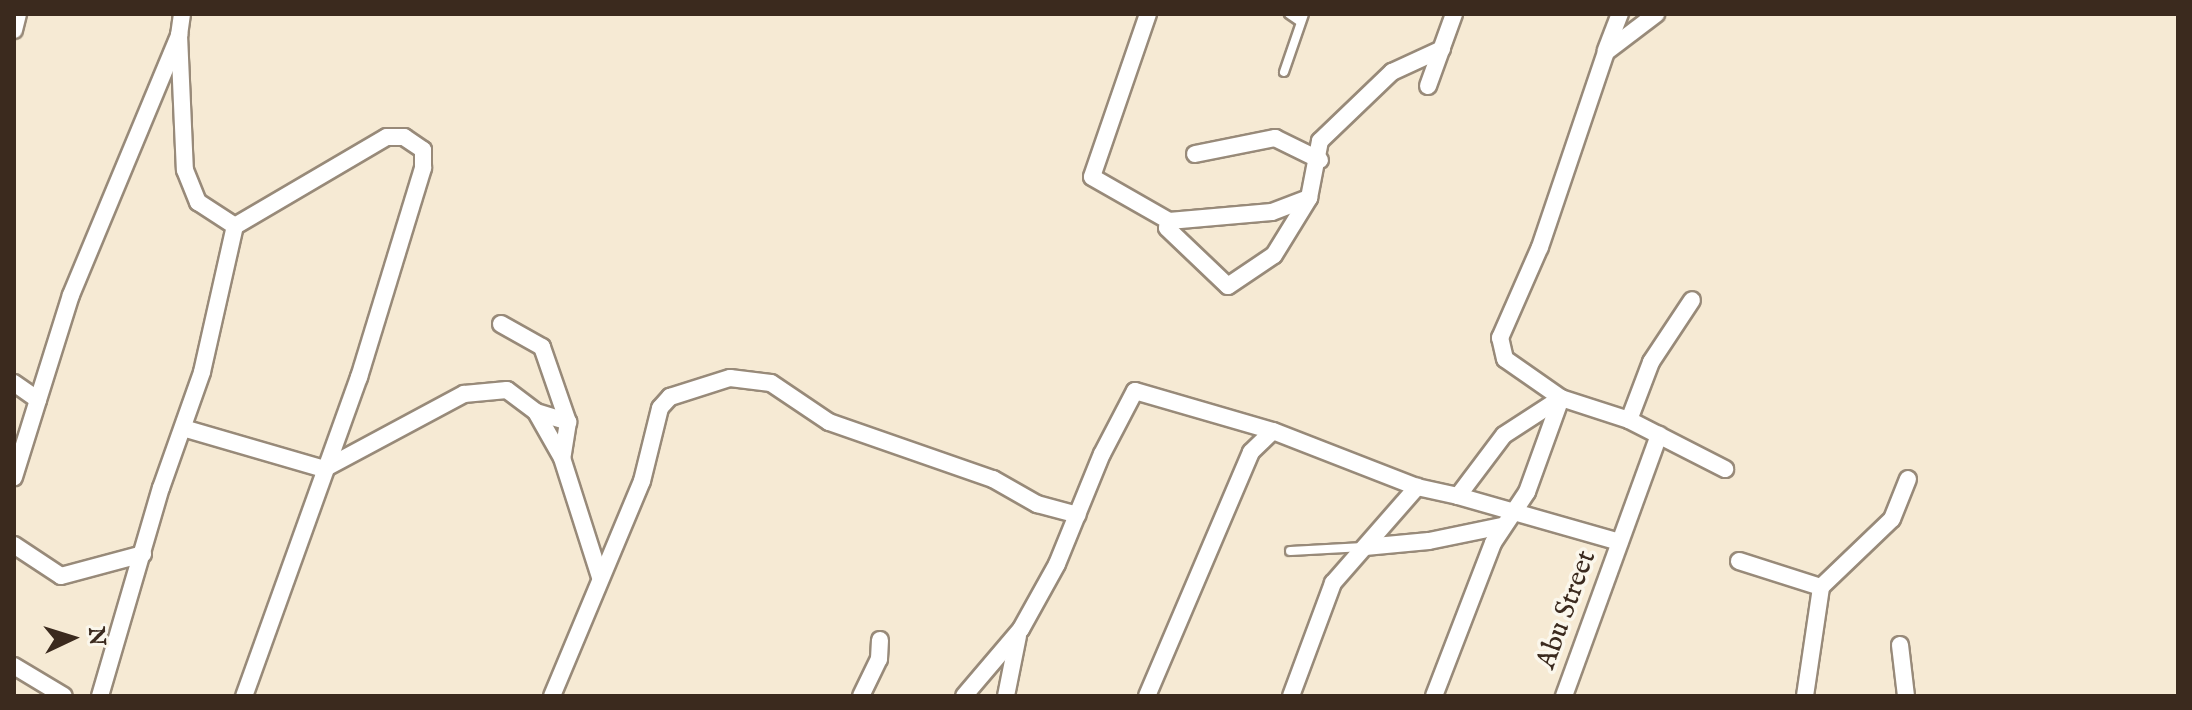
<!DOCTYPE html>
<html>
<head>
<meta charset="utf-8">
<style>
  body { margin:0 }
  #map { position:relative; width:2192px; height:710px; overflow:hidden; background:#f6ead4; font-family:"IM FELL English",serif }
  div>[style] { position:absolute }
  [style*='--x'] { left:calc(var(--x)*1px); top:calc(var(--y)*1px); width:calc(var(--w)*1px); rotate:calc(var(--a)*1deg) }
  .roads { filter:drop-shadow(2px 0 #988a79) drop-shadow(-2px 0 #988a79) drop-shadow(0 2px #988a79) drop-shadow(0 -2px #988a79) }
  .lane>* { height:8px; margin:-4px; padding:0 4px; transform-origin:4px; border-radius:4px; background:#fff }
  .street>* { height:16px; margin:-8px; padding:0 8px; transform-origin:8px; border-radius:8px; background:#fff }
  span { translate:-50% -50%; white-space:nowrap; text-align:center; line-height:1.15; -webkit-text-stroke:7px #fbf7ec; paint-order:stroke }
  .street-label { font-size:28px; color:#3b2a1e }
  .frame { position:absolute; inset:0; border:16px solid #3b2a1e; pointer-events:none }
  .north { position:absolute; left:32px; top:598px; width:80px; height:80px; -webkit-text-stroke:6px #fbf7ec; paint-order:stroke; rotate:86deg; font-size:22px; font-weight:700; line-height:32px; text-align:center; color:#3b2a1e }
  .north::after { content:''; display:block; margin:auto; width:28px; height:36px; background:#3b2a1e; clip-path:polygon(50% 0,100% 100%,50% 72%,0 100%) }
</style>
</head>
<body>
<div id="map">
  <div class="roads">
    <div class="lane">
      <div style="--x:1289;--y:14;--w:14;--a:34"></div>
      <div style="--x:1284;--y:72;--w:61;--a:-71"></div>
      <div style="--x:1290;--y:551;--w:74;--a:-3.1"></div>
    </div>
    <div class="street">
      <div style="--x:182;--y:14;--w:21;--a:98"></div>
      <div style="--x:179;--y:35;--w:135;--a:87.5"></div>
      <div style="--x:185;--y:170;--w:35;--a:68"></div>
      <div style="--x:198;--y:202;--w:44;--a:33"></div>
      <div style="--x:1148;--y:14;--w:172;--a:109"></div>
      <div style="--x:1092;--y:177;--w:89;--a:29.7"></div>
      <div style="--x:1169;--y:221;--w:103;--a:-5"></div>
      <div style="--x:1272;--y:212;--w:40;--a:-21"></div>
      <div style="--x:1309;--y:198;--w:58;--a:-79.1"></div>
      <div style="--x:1320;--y:141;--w:100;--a:-43.8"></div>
      <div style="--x:1392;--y:72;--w:55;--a:-24.7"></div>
      <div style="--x:14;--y:30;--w:16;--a:-76"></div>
      <div style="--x:1606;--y:50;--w:39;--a:-69"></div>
      <div style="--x:1428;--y:86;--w:77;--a:-70.1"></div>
      <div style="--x:1195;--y:154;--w:82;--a:-11.3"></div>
      <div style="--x:1275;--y:138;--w:50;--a:26.1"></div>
      <div style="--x:1169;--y:221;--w:7;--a:106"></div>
      <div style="--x:1167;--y:228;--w:84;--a:43.6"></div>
      <div style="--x:1228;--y:286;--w:55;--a:-34"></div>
      <div style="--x:1274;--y:255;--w:67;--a:-58.4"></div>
      <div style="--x:501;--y:324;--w:47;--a:29.3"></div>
      <div style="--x:542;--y:347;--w:79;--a:70.9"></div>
      <div style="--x:568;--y:422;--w:36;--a:99"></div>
      <div style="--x:562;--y:458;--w:125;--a:72.3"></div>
      <div style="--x:14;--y:383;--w:29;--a:35"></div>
      <div style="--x:38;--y:400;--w:81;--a:107.3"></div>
      <div style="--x:38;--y:400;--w:110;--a:-72.6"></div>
      <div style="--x:71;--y:295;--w:282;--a:-67.4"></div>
      <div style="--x:536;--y:412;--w:53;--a:60.5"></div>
      <div style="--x:1629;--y:420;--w:62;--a:-69.2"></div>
      <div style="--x:1651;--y:362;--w:74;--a:-56.5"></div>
      <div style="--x:183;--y:428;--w:147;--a:16.2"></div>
      <div style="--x:324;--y:469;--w:159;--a:-28.2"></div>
      <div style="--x:464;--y:394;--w:43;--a:-5.3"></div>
      <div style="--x:507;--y:390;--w:36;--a:37"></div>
      <div style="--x:536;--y:412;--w:34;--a:17"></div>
      <div style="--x:1458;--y:496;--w:168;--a:15.9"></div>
      <div style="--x:14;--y:545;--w:56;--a:33.4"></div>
      <div style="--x:61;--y:576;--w:85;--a:-15"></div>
      <div style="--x:1365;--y:547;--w:64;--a:-5.4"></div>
      <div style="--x:1429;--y:541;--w:75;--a:-11.6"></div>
      <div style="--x:1739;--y:561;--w:86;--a:17.6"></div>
      <div style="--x:1821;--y:587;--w:98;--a:-43.8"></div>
      <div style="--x:1892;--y:519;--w:43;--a:-68.2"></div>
      <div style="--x:1900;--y:645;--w:51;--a:83.3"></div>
      <div style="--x:14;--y:666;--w:58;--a:31"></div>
      <div style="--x:100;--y:696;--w:217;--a:-73.7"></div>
      <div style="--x:161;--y:488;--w:123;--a:-70.5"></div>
      <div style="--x:202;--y:372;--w:150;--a:-77.3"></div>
      <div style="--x:235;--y:226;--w:176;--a:-30.4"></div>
      <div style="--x:387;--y:137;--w:17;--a:0"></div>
      <div style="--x:404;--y:137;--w:23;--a:34"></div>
      <div style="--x:423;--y:150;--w:18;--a:90"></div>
      <div style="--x:423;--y:168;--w:219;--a:107"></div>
      <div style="--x:359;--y:377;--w:339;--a:109.8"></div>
      <div style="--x:552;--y:696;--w:233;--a:-67.3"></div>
      <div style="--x:642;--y:481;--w:75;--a:-76.1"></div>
      <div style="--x:660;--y:408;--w:15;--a:-48"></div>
      <div style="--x:670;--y:397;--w:63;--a:-17.6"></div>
      <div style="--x:730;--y:378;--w:41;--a:7"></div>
      <div style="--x:771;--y:383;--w:70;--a:33.9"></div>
      <div style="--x:829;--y:422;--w:174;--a:19.2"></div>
      <div style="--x:993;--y:479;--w:51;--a:29.6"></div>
      <div style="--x:1037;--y:504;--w:42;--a:15"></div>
      <div style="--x:861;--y:696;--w:41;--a:-64.1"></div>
      <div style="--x:879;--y:659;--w:19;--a:-87"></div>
      <div style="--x:964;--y:696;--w:88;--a:-49.6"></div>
      <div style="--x:1021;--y:629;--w:74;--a:-61"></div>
      <div style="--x:1057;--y:564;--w:119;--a:-67.8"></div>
      <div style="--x:1102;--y:454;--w:71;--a:-62.4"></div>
      <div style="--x:1135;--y:391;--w:144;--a:16.2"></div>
      <div style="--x:1273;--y:431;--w:155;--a:21.3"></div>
      <div style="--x:1417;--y:487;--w:42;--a:12.4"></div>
      <div style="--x:1458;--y:496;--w:76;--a:-53"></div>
      <div style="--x:1504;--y:435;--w:68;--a:-33"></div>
      <div style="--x:1561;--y:398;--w:68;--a:-145.1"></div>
      <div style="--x:1505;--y:359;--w:22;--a:-103"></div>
      <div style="--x:1500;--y:338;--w:99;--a:-66.3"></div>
      <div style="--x:1540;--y:247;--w:206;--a:-71.3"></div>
      <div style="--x:1606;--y:52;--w:63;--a:-37.2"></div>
      <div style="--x:1006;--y:696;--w:61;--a:-78.7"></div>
      <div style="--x:1147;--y:696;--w:265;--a:-66.9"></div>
      <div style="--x:1251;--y:452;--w:30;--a:-44"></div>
      <div style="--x:1291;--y:696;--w:121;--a:-69.6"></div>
      <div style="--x:1333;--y:583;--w:128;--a:-48.8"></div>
      <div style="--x:1434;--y:696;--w:164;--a:-68.9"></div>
      <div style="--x:1493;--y:543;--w:61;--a:-56.3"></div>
      <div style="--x:1527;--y:492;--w:100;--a:-70.1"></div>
      <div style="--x:1561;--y:398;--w:71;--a:17.9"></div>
      <div style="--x:1629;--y:420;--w:108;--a:27"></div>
      <div style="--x:1564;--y:696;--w:278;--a:-70"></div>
      <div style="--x:1805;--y:696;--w:110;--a:-81.6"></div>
    </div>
  </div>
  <div class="street-label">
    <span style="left:1567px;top:610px;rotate:-70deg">Abu Street</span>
  </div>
  <div class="frame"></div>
  <div class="north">N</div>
</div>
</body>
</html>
